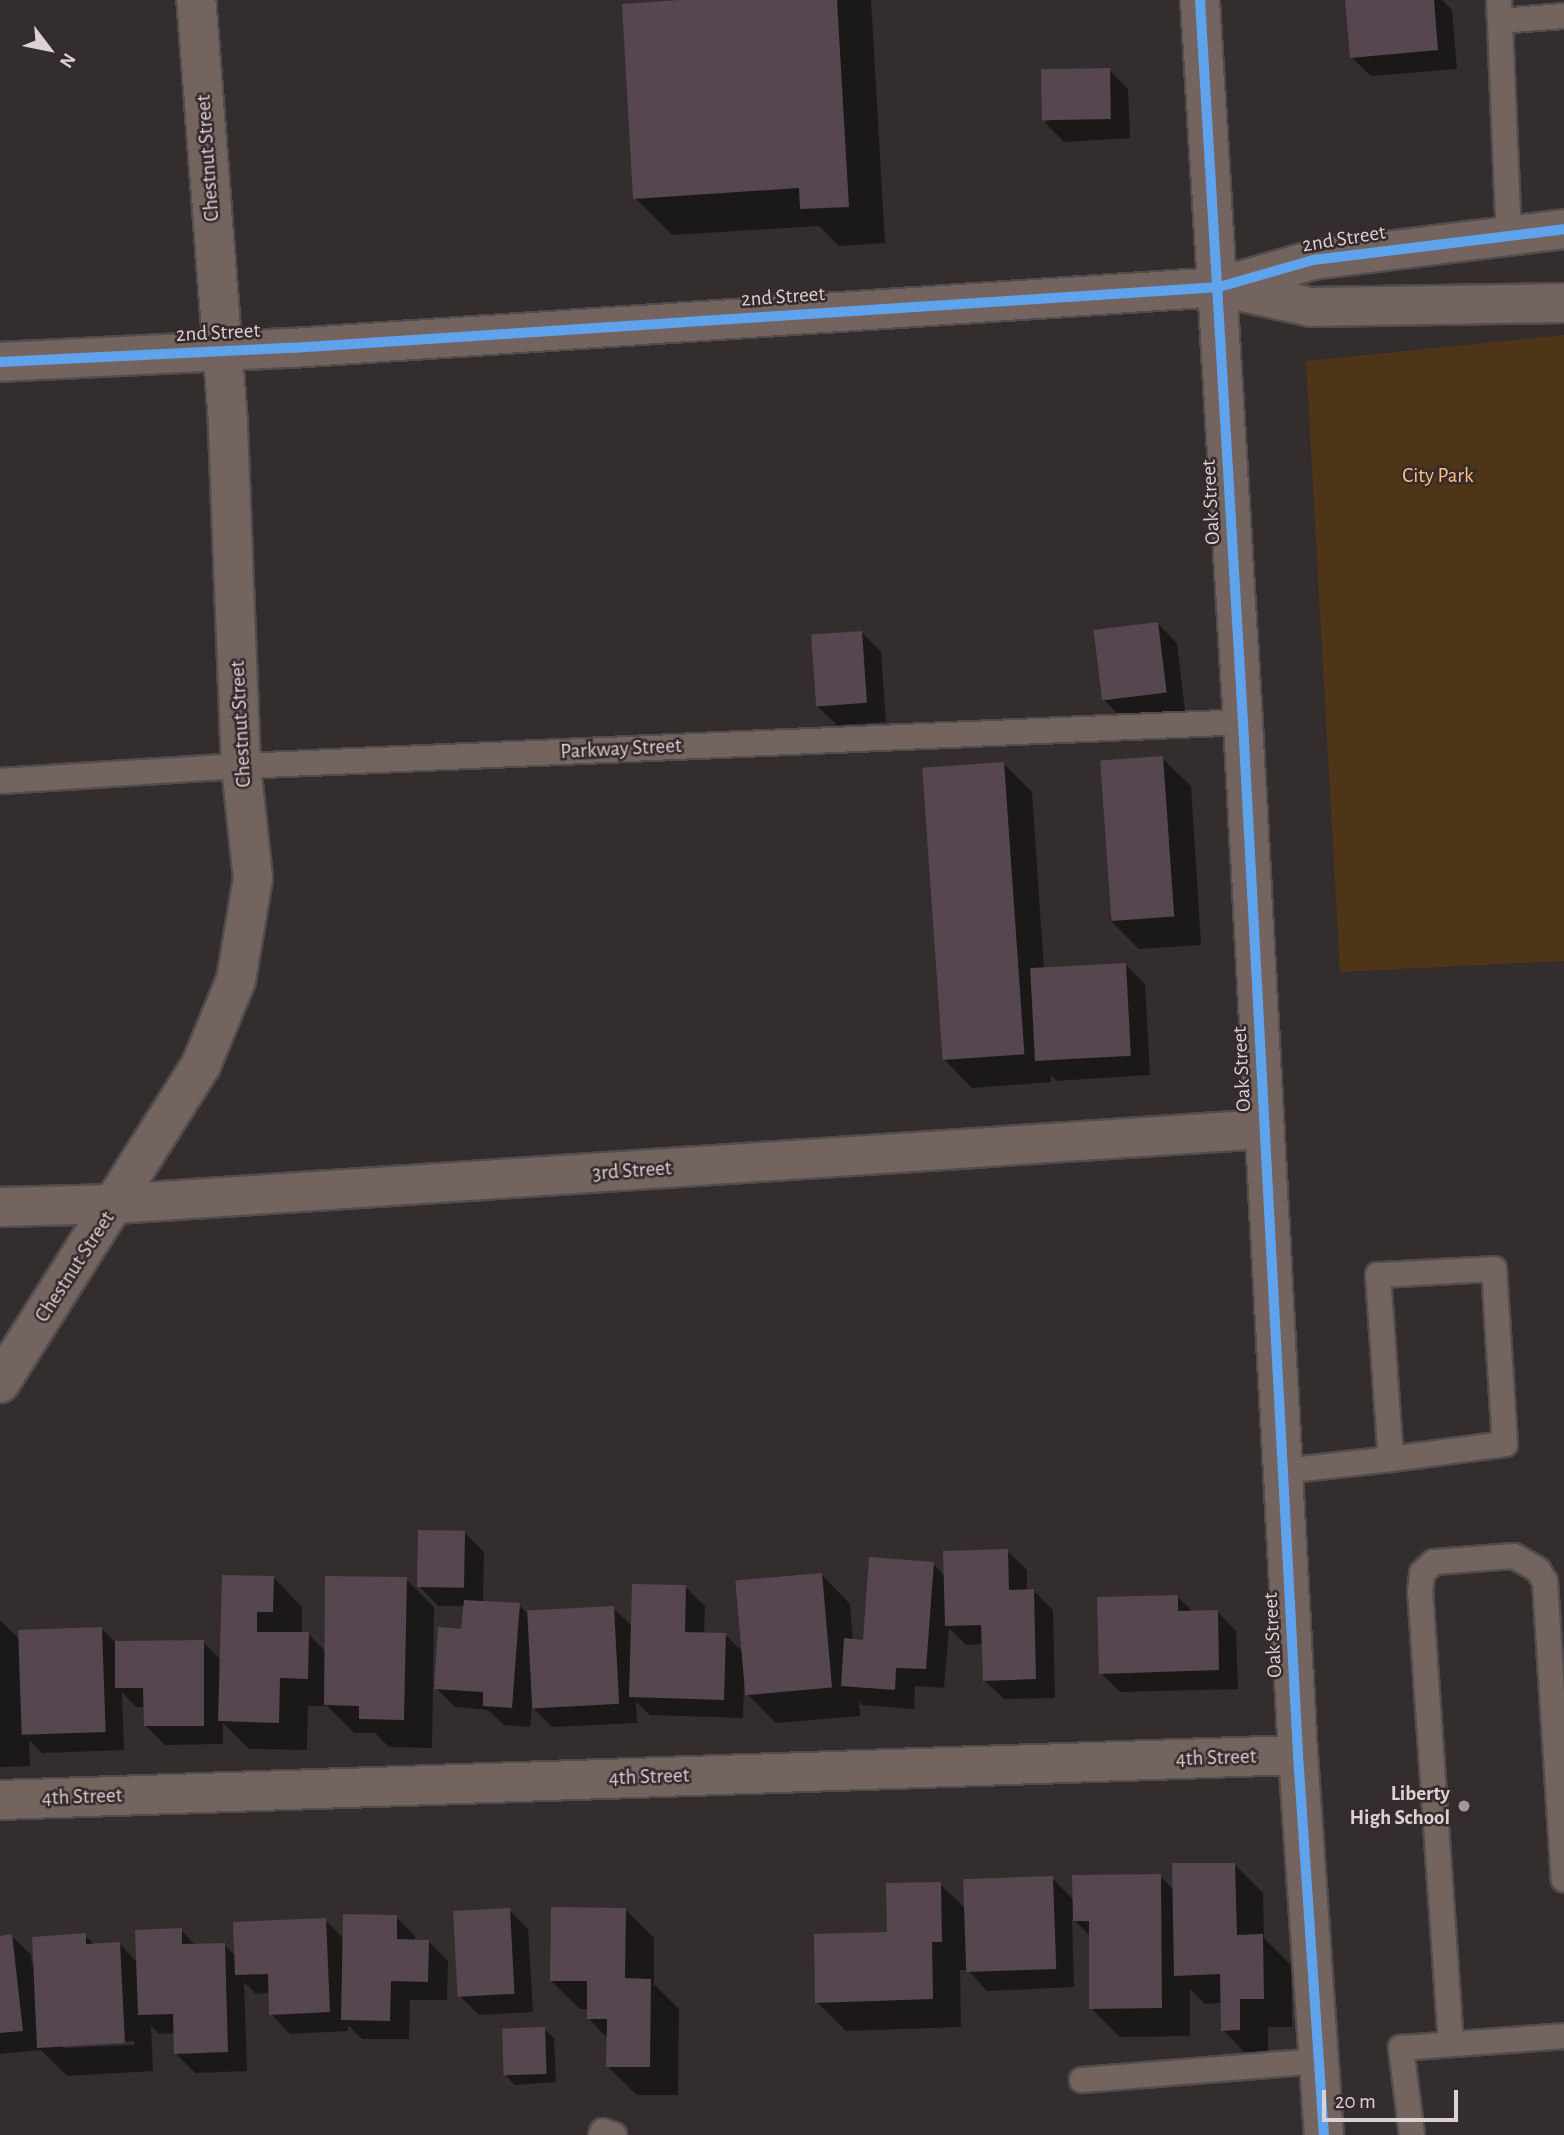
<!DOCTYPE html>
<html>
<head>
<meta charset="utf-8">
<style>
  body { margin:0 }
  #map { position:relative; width:1564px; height:2135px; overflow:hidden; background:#342d2e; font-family:"Alegreya Sans",sans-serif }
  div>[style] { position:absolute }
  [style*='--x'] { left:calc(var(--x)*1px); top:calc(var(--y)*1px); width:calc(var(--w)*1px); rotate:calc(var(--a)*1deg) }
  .green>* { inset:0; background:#4e3518 }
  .shadow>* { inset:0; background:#0007 }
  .building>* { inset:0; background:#55464f; transform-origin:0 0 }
  .roads { filter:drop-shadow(2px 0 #514c4d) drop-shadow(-2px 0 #514c4d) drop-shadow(0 2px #514c4d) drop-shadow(0 -2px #514c4d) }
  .service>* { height:24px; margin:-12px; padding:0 12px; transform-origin:12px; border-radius:12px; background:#74645f }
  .minor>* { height:38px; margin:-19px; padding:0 19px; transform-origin:19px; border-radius:19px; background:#74645f }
  .tertiary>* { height:38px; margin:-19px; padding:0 19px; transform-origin:19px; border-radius:19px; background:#74645f }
  .cycleway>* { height:10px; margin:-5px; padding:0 5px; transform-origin:5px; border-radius:5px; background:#60a3ed }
  .dots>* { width:19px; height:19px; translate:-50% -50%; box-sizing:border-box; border:4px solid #372a2c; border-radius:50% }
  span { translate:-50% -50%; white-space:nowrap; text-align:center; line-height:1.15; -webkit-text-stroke:5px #372a2c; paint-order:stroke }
  .street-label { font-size:21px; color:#dad2d3 }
  .park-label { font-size:21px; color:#fec17d }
  .poi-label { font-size:21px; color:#dad2d3; font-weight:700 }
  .right { translate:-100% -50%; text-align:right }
  .north { position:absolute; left:14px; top:14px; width:70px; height:70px; -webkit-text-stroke:5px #372a2c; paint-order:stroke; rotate:122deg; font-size:19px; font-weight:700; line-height:28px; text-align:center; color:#dad2d3 }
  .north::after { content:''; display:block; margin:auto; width:24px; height:32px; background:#dad2d3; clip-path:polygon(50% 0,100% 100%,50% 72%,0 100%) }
  .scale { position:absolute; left:1322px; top:2090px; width:136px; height:32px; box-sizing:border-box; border:4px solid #dad2d3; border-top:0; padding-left:9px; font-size:21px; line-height:24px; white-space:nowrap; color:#dad2d3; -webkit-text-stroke:5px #372a2c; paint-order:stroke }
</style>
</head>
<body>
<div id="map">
  <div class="green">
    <div style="clip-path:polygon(1564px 335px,1564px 961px,1340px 972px,1306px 361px)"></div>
  </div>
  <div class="shadow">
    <div style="clip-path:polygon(707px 0,871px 0,885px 243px,839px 246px,819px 226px,672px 235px,635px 198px)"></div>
    <div style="clip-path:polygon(1347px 0,1442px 0,1452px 10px,1457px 69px,1371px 76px,1351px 57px)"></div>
    <div style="clip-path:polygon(1109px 70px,1128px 89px,1130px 138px,1064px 142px,1045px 123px)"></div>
    <div style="clip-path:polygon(1158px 624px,1177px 643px,1185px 711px,1122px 718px,1103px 699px)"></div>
    <div style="clip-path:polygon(862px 633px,881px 652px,886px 722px,837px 725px,817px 706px)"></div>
    <div style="clip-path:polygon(1162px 758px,1191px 786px,1201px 945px,1139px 949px,1110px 920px)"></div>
    <div style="clip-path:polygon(1004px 764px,1032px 792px,1044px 970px,1126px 965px,1145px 984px,1150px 1075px,1056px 1081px,1051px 1075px,1051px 1082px,972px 1088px,944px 1059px)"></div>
    <div style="clip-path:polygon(465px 1533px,484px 1552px,483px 1603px,519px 1605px,526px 1612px,613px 1608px,633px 1627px,685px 1587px,705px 1606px,704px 1635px,725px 1635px,744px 1653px,822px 1575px,850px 1604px,853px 1641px,864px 1642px,933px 1564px,945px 1576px,1007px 1551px,1027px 1570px,1027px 1591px,1033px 1590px,1053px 1610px,1055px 1698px,1004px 1699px,984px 1680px,983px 1644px,966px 1645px,949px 1628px,944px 1688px,915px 1686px,914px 1709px,862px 1705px,859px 1701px,860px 1716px,776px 1723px,747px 1694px,744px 1683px,743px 1718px,650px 1715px,636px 1702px,637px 1723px,552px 1727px,532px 1707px,530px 1727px,504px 1725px,488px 1710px,455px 1707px,433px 1685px,432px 1748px,389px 1747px,375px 1733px,354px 1733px,327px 1706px,308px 1706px,307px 1750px,249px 1749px,223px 1723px,223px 1744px,165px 1745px,146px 1726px,145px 1707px,136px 1707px,122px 1692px,124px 1750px,42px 1753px,29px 1740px,30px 1766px,0 1767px,0 1620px,20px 1640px,101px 1628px,116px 1643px,203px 1642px,221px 1660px,274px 1578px,302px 1607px,302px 1634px,308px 1634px,326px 1652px,406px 1579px,434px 1607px,433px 1684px,436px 1684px,463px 1631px,465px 1606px,438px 1606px,419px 1586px)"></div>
    <div style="clip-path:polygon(1177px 1596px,1193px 1612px,1217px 1611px,1236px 1631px,1238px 1689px,1120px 1692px,1101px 1673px)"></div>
    <div style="clip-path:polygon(1234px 1864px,1263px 1893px,1264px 1938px,1291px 1965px,1292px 2027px,1268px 2027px,1268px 2058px,1251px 2059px,1223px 2030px,1222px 2003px,1205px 2004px,1190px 1989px,1190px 2036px,1120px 2037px,1091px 2008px,1091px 1937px,1072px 1918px,1074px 1987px,987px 1991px,968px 1970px,960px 1970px,961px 2027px,846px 2031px,817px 2002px,940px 1884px,966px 1909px,1052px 1878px,1074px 1900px,1160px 1876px,1174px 1890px)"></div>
    <div style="clip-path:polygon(625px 1909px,654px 1938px,654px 1984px,679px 2009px,678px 2095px,637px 2095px,608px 2067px,608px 2039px,588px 2018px,588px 2009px,580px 2009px,551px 1981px)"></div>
    <div style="clip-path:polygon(509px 1910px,528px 1929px,533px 2012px,479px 2015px,460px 1996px)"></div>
    <div style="clip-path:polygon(evenodd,396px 1917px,415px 1936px,415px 1941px,429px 1942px,448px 1961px,447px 2000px,410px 2000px,409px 2039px,362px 2039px,348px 2025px,348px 2031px,290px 2034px,271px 2014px,270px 1993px,256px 1994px,244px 1982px,247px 2071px,195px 2073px,175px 2053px,175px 2033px,159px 2034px,151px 2026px,153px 2071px,67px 2076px,41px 2050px,0 2054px,0 1937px,12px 1936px,31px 1955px,32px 1965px,85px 1935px,95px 1946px,120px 1944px,138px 1963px,181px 1930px,196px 1946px,224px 1945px,236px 1956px,325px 1920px,344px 1939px,396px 1917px,134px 2041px,134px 2045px,63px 2048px,63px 2045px,134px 2041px)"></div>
    <div style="clip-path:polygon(544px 2029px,554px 2038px,556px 2082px,515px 2085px,506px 2076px)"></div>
  </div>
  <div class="building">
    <div style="clip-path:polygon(679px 0,837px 0,849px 207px,800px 209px,799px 188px,633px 199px,622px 4px)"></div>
    <div style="clip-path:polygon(1345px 0,1434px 0,1438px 50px,1350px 58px)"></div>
    <div style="left:1110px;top:68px;width:51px;height:69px;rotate:89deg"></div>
    <div style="left:1158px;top:622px;width:71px;height:65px;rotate:83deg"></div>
    <div style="left:862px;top:631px;width:72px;height:51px;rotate:86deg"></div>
    <div style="left:1163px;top:756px;width:161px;height:63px;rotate:86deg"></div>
    <div style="left:1004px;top:762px;width:293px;height:82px;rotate:86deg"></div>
    <div style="left:1126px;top:963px;width:93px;height:96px;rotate:87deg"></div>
    <div style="left:418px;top:1530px;width:47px;height:57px;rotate:1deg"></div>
    <div style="clip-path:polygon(1008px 1549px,1009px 1590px,1034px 1589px,1036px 1679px,983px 1681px,981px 1625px,945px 1626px,943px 1551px)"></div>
    <div style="clip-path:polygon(869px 1557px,934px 1562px,926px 1669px,896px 1668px,895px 1690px,841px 1686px,844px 1638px,863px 1640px)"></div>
    <div style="left:822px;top:1573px;width:115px;height:87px;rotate:85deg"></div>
    <div style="clip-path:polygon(222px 1575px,274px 1576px,273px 1612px,257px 1612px,257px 1632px,309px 1632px,308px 1679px,280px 1678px,279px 1723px,218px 1721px)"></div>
    <div style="clip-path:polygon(325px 1576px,407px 1577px,404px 1720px,359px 1719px,359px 1706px,324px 1705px)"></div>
    <div style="clip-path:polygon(632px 1584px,686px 1585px,685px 1632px,726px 1633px,724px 1700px,629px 1697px)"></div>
    <div style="clip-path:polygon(1178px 1595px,1178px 1611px,1218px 1610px,1219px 1670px,1099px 1674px,1097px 1597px)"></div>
    <div style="clip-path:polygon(464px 1600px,520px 1603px,512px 1708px,483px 1706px,483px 1692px,434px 1689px,438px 1627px,461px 1629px)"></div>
    <div style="left:614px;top:1606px;width:98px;height:87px;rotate:87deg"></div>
    <div style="left:102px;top:1627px;width:105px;height:84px;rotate:88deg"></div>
    <div style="clip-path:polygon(204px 1640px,204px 1726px,144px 1726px,143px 1688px,115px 1688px,115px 1641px)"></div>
    <div style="clip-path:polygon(1172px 1863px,1235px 1863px,1237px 1935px,1263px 1934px,1264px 1999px,1240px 1999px,1240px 2030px,1221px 2031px,1220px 1974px,1174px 1976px)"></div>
    <div style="clip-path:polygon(1161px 1874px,1162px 2008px,1089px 2009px,1089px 1921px,1073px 1921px,1072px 1875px)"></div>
    <div style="left:1053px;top:1876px;width:93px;height:90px;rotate:88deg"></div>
    <div style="clip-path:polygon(941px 1882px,942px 1942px,932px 1942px,933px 1999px,815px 2003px,814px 1934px,887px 1932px,886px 1883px)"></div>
    <div style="clip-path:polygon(551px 1907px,626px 1908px,625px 1978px,651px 1979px,650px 2067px,606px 2067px,607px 2019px,587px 2019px,587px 1981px,550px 1981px)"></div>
    <div style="left:510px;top:1908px;width:86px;height:57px;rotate:87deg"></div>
    <div style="clip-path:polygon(343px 1914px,397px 1915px,397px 1939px,429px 1940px,428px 1982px,391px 1981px,390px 2021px,341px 2020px)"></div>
    <div style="clip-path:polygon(326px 1918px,330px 2012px,269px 2015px,268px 1974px,235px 1975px,233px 1922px)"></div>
    <div style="clip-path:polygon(182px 1928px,182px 1944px,225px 1943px,228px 2052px,174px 2054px,173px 2014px,138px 2015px,135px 1930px)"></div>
    <div style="clip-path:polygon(86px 1933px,86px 1944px,120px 1942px,125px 2043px,37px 2048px,32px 1937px)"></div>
    <div style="clip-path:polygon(12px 1934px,23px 2031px,0 2033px,0 1936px)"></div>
    <div style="left:545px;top:2027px;width:47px;height:43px;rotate:88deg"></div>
  </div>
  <div class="roads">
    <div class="service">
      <div style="--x:1499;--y:0;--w:236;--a:87.6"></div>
      <div style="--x:1500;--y:21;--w:64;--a:-4.5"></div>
      <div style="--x:0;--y:781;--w:241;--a:-3.6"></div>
      <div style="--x:241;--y:766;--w:1003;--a:-2.51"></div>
      <div style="--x:1284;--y:1471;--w:108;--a:-6.4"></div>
      <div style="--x:1391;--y:1459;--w:115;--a:-7.5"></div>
      <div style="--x:1505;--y:1444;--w:175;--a:-93.6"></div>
      <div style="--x:1494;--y:1269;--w:116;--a:177"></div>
      <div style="--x:1378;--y:1275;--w:184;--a:86"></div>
      <div style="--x:1451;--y:2044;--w:452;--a:-93.9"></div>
      <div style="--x:1420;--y:1593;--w:20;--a:-84"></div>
      <div style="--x:1422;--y:1573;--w:16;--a:-43"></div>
      <div style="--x:1434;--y:1562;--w:80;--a:-4.3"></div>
      <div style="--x:1514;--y:1556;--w:28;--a:30"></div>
      <div style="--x:1538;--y:1570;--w:13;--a:58"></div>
      <div style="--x:1545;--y:1581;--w:299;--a:86.4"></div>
      <div style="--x:1082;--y:2080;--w:238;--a:-4.6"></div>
      <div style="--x:601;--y:2135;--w:4;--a:-63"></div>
      <div style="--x:603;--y:2131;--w:12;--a:20"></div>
      <div style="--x:1412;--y:2135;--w:88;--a:-97.2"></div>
      <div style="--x:1401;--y:2048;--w:163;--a:-4.2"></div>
    </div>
    <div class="minor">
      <div style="--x:0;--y:362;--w:291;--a:-2.8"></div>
      <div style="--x:291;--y:348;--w:930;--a:-3.76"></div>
      <div style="--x:0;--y:1207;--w:115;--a:-1.5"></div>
      <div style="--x:115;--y:1204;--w:1152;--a:-3.73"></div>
      <div style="--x:0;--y:1383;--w:376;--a:-57.7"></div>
      <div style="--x:201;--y:1065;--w:92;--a:-67.6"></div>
      <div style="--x:236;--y:980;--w:103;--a:-80.5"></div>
      <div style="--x:253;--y:878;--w:113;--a:-96.1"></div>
      <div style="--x:241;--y:766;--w:344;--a:-92.2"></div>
      <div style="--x:228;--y:422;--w:423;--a:-94.3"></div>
      <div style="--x:0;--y:1800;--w:1299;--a:-1.99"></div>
    </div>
    <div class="tertiary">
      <div style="--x:1200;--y:0;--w:723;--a:86.59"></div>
      <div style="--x:1243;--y:722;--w:1034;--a:86.95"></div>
      <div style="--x:1298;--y:1755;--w:381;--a:86.1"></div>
      <div style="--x:1219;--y:287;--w:98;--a:-16"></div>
      <div style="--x:1313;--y:260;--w:253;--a:-7"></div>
      <div style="--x:1224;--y:288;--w:89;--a:12.3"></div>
      <div style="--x:1311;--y:307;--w:253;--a:-0.9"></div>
    </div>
  </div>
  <div class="cycleway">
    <div style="--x:1200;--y:0;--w:723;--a:86.59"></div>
    <div style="--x:1243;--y:722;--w:1034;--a:86.95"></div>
    <div style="--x:1298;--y:1755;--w:381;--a:86.1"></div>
    <div style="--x:0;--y:362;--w:291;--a:-2.8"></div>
    <div style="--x:291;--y:348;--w:930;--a:-3.76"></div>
    <div style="--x:1219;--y:287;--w:98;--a:-16"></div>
    <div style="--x:1313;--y:260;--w:253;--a:-7"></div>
  </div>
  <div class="dots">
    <div style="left:1464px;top:1806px;background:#a09899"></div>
  </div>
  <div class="street-label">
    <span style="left:208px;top:158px;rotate:-94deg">Chestnut Street</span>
    <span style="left:1344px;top:239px;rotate:-9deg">2nd Street</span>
    <span style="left:783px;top:297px;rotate:-4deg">2nd Street</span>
    <span style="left:218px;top:333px;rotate:-3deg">2nd Street</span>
    <span style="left:1211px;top:502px;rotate:-93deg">Oak Street</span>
    <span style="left:241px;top:724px;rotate:-93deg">Chestnut Street</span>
    <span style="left:621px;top:749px;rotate:-3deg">Parkway Street</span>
    <span style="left:1242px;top:1069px;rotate:-93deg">Oak Street</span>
    <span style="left:632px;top:1171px;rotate:-4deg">3rd Street</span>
    <span style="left:75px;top:1267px;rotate:-57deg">Chestnut Street</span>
    <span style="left:1273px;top:1635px;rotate:-93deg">Oak Street</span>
    <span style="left:1216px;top:1758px;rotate:-2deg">4th Street</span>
    <span style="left:649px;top:1777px;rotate:-2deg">4th Street</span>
    <span style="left:82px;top:1797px;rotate:-2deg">4th Street</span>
  </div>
  <div class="park-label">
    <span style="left:1438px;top:476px">City Park</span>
  </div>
  <div class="poi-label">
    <span class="right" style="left:1450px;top:1806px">Liberty<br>High School</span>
  </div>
  <div class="north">N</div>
  <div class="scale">20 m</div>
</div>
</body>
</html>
